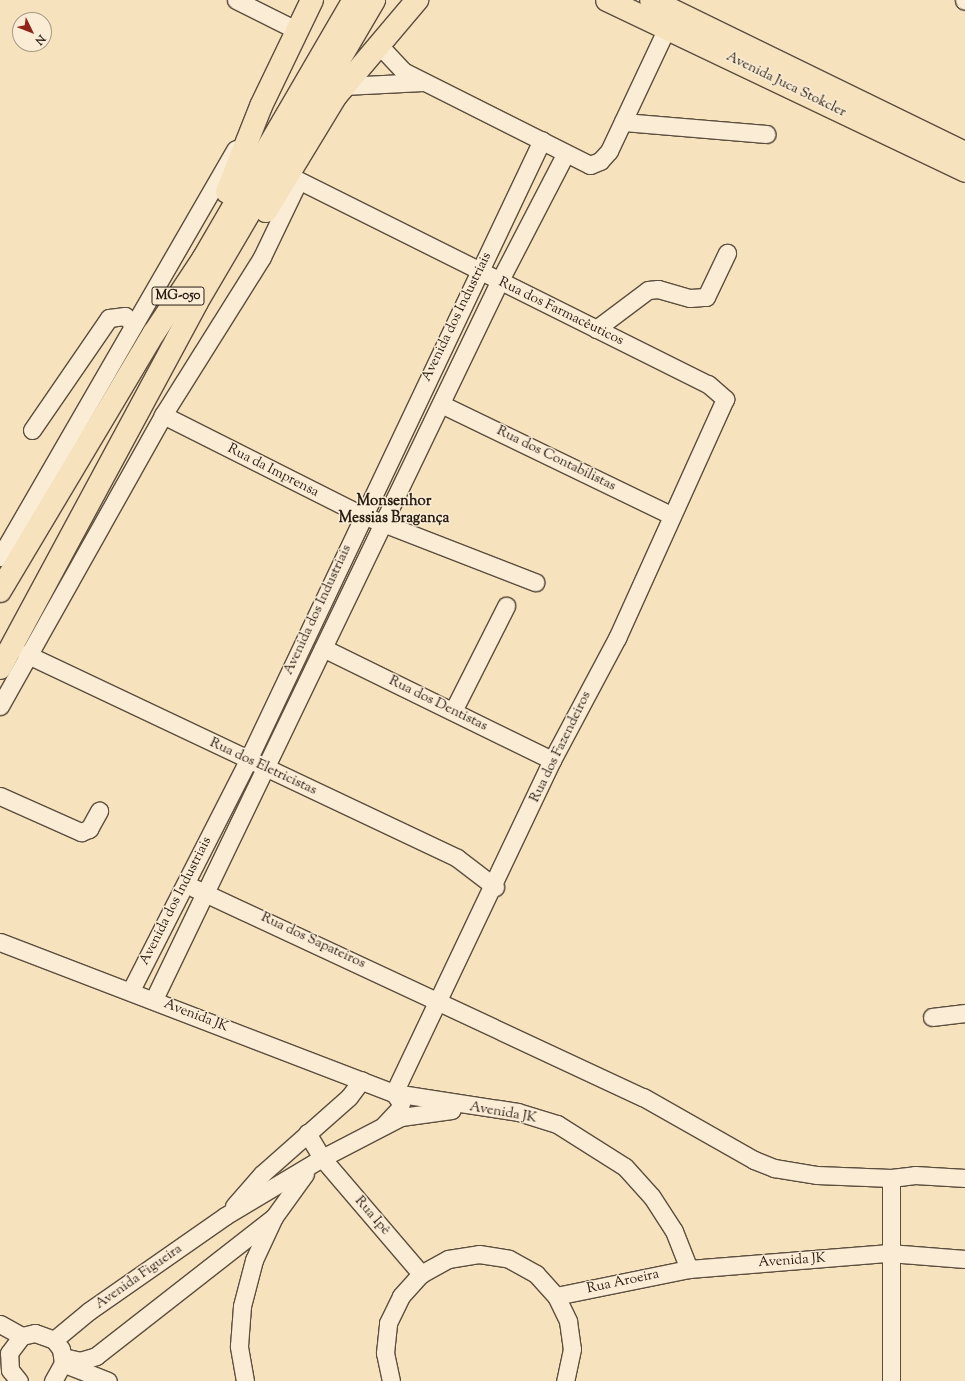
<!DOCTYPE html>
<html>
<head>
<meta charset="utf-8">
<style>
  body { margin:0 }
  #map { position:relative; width:965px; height:1381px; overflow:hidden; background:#f7e2be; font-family:"Sorts Mill Goudy",serif }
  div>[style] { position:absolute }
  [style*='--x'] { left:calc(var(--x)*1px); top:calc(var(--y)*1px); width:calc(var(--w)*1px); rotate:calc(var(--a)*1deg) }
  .roads { filter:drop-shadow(1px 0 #5c4e3e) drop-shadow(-1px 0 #5c4e3e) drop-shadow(0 1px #5c4e3e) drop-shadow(0 -1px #5c4e3e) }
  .minor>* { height:17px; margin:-8.5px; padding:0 8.5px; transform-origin:8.5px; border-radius:8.5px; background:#faecd5 }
  .major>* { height:22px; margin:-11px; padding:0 11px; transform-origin:11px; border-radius:11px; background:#f7e2be }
  .highway>* { height:22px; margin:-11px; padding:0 11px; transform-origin:11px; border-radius:11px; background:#f7e2be }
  span { translate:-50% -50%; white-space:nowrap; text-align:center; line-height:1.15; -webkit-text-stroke:3px #faecd5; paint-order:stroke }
  .shield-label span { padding:1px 3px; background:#faecd5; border:1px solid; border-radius:3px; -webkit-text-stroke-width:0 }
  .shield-label { font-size:13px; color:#281c13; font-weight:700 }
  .street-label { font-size:14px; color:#281c13 }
  .neighbourhood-label { font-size:15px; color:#281c13; font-weight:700 }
  .north { position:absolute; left:12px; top:12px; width:40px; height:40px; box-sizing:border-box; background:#faecd5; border:1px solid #a69987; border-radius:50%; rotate:133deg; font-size:11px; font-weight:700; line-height:16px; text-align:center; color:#281c13 }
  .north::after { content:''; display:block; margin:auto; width:14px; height:18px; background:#8f2418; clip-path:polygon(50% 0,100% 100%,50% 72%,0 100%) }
</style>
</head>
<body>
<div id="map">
  <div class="roads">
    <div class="minor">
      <div style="--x:236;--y:0;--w:69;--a:26.6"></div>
      <div style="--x:964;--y:0;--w:1;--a:45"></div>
      <div style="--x:378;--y:44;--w:37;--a:47"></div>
      <div style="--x:403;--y:71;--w:209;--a:26.7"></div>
      <div style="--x:590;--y:165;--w:11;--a:-22"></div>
      <div style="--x:600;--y:161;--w:13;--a:-48"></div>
      <div style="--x:609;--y:151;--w:136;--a:-64.8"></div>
      <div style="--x:344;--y:86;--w:79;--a:-2.9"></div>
      <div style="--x:623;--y:122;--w:144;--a:4.8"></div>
      <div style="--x:288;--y:175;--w:469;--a:26.5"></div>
      <div style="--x:708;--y:384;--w:23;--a:41"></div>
      <div style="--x:725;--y:399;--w:262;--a:114.3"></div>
      <div style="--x:617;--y:638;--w:138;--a:118"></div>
      <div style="--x:552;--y:760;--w:369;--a:115.4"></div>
      <div style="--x:394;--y:1093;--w:12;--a:55"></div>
      <div style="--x:401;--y:1103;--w:6;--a:108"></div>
      <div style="--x:399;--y:1109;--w:22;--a:133"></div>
      <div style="--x:596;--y:329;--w:65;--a:-36.9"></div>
      <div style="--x:648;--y:290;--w:10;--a:-6"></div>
      <div style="--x:658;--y:289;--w:33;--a:16"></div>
      <div style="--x:690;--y:298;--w:16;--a:-4"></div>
      <div style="--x:706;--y:297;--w:49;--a:-64.5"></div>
      <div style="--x:441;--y:404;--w:255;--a:25.8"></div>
      <div style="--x:163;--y:415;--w:223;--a:26.7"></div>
      <div style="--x:362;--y:515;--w:186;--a:21.2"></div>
      <div style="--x:32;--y:430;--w:136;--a:-55.5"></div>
      <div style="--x:109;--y:318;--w:16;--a:-7"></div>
      <div style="--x:125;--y:316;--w:11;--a:45"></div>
      <div style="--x:0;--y:557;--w:471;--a:-60"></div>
      <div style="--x:323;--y:648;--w:255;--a:26.1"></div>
      <div style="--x:26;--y:654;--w:477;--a:25.3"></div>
      <div style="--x:457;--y:858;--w:48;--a:37.3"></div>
      <div style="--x:0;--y:706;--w:334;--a:-60.7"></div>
      <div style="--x:163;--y:415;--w:186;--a:-57.9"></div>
      <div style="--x:262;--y:257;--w:83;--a:-64.4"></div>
      <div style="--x:453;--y:711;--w:118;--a:-63.2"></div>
      <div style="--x:0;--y:796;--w:89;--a:24"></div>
      <div style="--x:81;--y:832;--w:9;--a:-21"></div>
      <div style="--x:89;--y:829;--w:21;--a:-61"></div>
      <div style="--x:194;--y:888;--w:495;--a:25"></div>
      <div style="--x:643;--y:1097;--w:128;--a:29.6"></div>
      <div style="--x:754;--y:1160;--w:22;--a:22"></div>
      <div style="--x:774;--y:1168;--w:44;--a:9.2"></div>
      <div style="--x:817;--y:1175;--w:74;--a:2.3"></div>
      <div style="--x:0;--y:942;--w:422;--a:21"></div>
      <div style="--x:394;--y:1093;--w:125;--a:8.7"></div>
      <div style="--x:518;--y:1112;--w:41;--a:17.1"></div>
      <div style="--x:557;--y:1124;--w:80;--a:32.3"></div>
      <div style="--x:625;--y:1167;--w:40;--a:48"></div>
      <div style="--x:652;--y:1197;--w:40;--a:57.1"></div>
      <div style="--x:674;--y:1231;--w:41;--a:68.5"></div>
      <div style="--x:131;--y:990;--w:258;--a:-63"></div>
      <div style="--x:248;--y:760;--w:686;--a:-64.63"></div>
      <div style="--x:154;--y:999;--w:796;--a:-64.3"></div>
      <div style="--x:499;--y:282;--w:145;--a:-62.6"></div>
      <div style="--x:932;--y:1017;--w:33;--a:-7"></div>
      <div style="--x:307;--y:1133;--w:29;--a:59"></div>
      <div style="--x:322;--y:1158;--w:153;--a:49.5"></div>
      <div style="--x:234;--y:1206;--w:43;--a:-48.8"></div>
      <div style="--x:262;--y:1174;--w:116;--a:-41.5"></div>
      <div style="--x:349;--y:1097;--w:21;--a:-53"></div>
      <div style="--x:556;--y:1296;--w:136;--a:-11.5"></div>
      <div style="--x:689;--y:1269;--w:201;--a:-4.6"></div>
      <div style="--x:889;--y:1253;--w:76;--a:4.5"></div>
      <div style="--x:0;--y:1324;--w:25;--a:29"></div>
      <div style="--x:54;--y:1340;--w:45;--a:-39.6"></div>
      <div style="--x:89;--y:1311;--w:166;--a:-34.9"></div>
      <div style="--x:225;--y:1216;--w:113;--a:-30.9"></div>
      <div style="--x:322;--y:1158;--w:89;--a:-27.4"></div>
      <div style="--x:401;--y:1117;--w:51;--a:-7.8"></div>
      <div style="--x:63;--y:1357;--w:17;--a:13"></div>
      <div style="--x:80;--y:1361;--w:17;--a:-17"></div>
      <div style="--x:96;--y:1356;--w:226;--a:-38"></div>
      <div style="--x:65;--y:1364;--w:46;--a:21.6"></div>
      <div style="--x:19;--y:1381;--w:14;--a:-129"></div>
      <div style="--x:10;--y:1370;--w:17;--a:-93"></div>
      <div style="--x:9;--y:1353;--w:21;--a:-53"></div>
      <div style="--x:22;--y:1336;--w:13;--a:-13"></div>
      <div style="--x:35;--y:1333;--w:20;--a:20"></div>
      <div style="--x:54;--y:1340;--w:11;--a:52"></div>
      <div style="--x:61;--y:1349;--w:14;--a:82"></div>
      <div style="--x:63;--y:1363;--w:21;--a:119"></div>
      <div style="--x:245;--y:1381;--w:36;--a:-100"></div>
      <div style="--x:239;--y:1346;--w:40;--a:-85.7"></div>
      <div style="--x:242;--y:1306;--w:48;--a:-75.4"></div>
      <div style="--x:254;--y:1260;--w:47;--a:-65.1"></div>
      <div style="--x:274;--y:1217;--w:53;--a:-54.2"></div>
      <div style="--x:391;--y:1381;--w:29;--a:-102"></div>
      <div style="--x:385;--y:1353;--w:30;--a:-84"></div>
      <div style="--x:388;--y:1323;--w:30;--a:-64"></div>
      <div style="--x:401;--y:1296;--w:30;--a:-48"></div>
      <div style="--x:421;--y:1274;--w:31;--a:-29"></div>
      <div style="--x:448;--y:1259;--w:31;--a:-9"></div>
      <div style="--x:479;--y:1254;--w:30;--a:9"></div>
      <div style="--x:509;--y:1259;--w:31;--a:29"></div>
      <div style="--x:536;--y:1274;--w:30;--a:48"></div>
      <div style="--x:556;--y:1296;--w:28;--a:64"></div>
      <div style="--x:568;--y:1321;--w:28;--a:82"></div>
      <div style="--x:572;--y:1349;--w:33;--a:102"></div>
      <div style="--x:891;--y:1381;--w:203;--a:-90"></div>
      <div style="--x:891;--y:1178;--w:24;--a:-7"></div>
      <div style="--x:915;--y:1175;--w:50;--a:3.4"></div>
    </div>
    <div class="major">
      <div style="--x:607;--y:0;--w:397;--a:25.5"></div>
      <div style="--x:651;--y:0;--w:349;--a:26"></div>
    </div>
    <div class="highway">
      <div style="--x:227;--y:192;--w:92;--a:-68.4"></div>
      <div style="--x:261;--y:106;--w:118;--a:-64.3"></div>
      <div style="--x:266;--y:211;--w:135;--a:-58.7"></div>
      <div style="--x:336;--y:96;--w:126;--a:-49.8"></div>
      <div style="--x:0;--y:591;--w:300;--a:-59.2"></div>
      <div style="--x:154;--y:333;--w:89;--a:-56.5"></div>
      <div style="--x:203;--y:259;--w:300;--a:-59.8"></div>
      <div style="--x:0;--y:668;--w:416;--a:-61.7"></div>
      <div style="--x:197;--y:302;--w:350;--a:-59.6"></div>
    </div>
  </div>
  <div class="shield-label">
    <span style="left:178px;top:296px">MG-050</span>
  </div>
  <div class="street-label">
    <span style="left:786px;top:85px;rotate:26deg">Avenida Juca Stokcler</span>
    <span style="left:561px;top:312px;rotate:26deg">Rua dos Farmacêuticos</span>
    <span style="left:457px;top:317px;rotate:-64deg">Avenida dos Industriais</span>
    <span style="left:556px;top:459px;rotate:26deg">Rua dos Contabilistas</span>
    <span style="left:273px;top:471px;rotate:27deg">Rua da Imprensa</span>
    <span style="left:318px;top:610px;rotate:-65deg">Avenida dos Industriais</span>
    <span style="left:438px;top:704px;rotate:26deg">Rua dos Dentistas</span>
    <span style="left:561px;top:747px;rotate:-64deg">Rua dos Fazendeiros</span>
    <span style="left:263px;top:767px;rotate:25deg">Rua dos Eletricistas</span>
    <span style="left:176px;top:901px;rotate:-63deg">Avenida dos Industriais</span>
    <span style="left:313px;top:941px;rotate:25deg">Rua dos Sapateiros</span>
    <span style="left:196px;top:1016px;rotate:21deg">Avenida JK</span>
    <span style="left:503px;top:1113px;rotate:10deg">Avenida JK</span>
    <span style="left:372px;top:1216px;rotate:49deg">Rua Ipê</span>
    <span style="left:792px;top:1261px;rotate:-4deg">Avenida JK</span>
    <span style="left:139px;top:1277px;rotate:-35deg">Avenida Figueira</span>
    <span style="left:623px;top:1282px;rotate:-12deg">Rua Aroeira</span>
  </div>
  <div class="neighbourhood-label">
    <span style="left:394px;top:510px">Monsenhor<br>Messias Bragança</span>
  </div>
  <div class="north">N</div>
</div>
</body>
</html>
